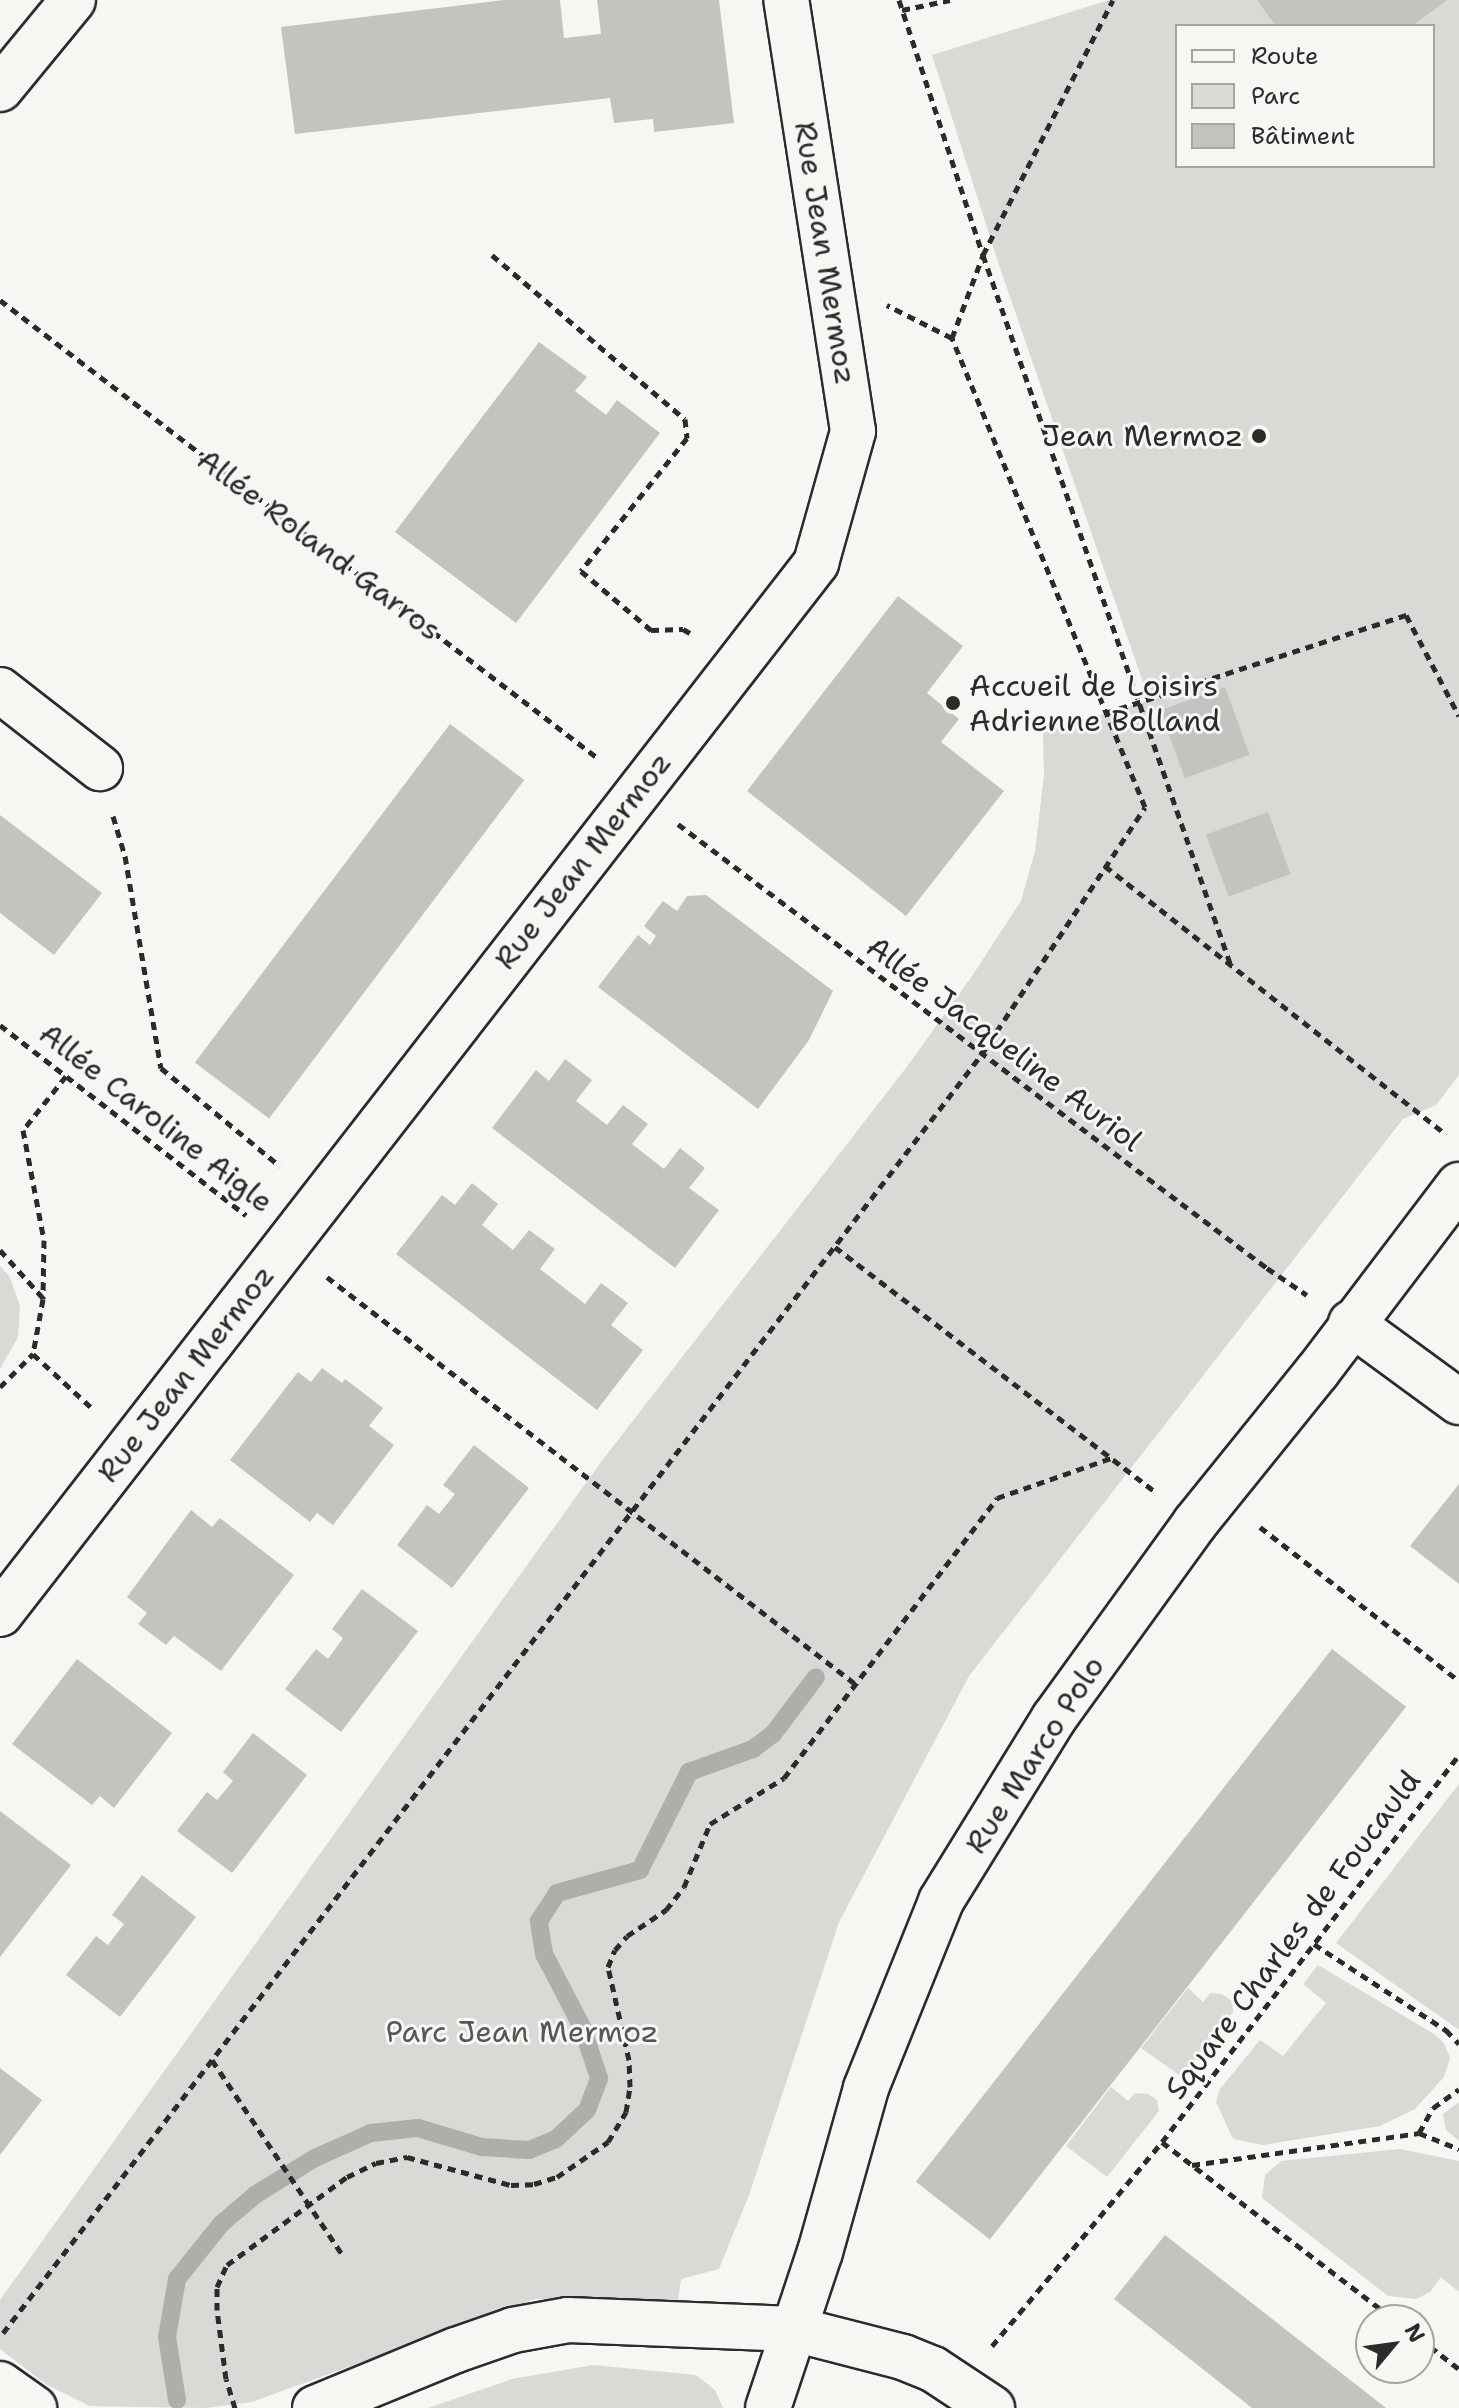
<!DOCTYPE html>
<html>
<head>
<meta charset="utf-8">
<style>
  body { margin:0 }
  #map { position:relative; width:1459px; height:2408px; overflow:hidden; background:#f6f6f2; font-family:"Shantell Sans",sans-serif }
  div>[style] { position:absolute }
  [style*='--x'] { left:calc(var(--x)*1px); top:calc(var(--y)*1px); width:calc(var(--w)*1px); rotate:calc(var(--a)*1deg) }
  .green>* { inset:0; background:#d9d9d5 }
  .stream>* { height:18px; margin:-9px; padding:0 9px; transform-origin:9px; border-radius:9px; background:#aeaeab }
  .building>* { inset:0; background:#c3c3c0; transform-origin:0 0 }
  .path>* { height:5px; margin-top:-2.5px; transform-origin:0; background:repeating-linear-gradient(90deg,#2b2b2b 0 8px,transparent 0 14px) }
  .roads { filter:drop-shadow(2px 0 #2b2b2b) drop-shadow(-2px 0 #2b2b2b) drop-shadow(0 2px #2b2b2b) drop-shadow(0 -2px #2b2b2b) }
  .minor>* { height:44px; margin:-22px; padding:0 22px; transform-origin:22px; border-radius:22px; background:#f6f6f2 }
  .dots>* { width:22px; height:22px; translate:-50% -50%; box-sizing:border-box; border:4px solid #f6f6f2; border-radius:50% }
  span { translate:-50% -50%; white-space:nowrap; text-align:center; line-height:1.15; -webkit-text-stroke:6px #f6f6f2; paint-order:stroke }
  .street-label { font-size:30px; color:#2b2b2b }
  .poi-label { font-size:30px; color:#2b2b2b }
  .right { translate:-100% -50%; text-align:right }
  .left { translate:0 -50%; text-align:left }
  .park-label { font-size:30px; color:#565656 }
  .legend { position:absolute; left:1175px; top:24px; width:260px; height:144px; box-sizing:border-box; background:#f6f6f2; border:2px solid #a5a5a2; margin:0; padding:10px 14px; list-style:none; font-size:24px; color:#2b2b2b }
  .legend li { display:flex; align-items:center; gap:16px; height:40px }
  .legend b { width:40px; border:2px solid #a5a5a2 }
  .north { position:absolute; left:1355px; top:2304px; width:80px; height:80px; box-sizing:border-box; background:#f6f6f2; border:2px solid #a5a5a2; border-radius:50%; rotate:61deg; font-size:22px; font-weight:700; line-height:32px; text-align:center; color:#2b2b2b }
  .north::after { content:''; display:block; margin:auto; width:28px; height:36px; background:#2b2b2b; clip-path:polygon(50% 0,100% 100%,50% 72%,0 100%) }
</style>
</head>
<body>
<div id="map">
  <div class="green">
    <div style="clip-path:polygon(evenodd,1109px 0,1459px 0,1459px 1075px,1436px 1105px,1403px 1119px,969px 1676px,839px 1922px,749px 2195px,719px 2269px,681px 2279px,678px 2300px,535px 2299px,252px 2402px,206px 2408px,90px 2406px,47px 2385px,0 2349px,0 2300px,601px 1462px,909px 1064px,972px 976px,1021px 901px,1035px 851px,1044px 775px,1043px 733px,1149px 700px,998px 262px,932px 55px,1109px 0,1177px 26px,1433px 26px,1433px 166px,1177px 166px,1177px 26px)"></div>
    <div style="clip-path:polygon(0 1266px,10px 1277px,20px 1307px,18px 1337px,0 1369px)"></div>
    <div style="clip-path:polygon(1459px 1784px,1459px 2030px,1336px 1943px)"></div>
    <div style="clip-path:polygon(1318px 1965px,1434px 2034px,1444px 2043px,1450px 2058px,1444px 2077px,1415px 2109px,1380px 2126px,1263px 2145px,1233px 2139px,1216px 2102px,1220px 2089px,1260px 2040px,1283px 2056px,1326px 2003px,1303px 1984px)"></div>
    <div style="clip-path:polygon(1188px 1988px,1203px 2002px,1210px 1993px,1222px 1994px,1232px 2001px,1233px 2012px,1182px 2077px,1141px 2048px)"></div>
    <div style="clip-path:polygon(1111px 2087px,1128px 2101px,1135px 2093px,1148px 2094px,1157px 2100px,1159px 2111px,1107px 2177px,1066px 2146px)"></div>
    <div style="clip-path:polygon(1459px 2102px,1459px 2141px,1446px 2130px,1443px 2114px)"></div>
    <div style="clip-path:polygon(1400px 2149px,1459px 2161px,1459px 2292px,1441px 2277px,1430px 2292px,1416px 2299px,1388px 2296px,1262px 2198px,1265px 2175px,1281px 2161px)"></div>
    <div style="clip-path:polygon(593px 2365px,696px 2375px,715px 2390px,723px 2408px,428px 2408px,512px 2379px)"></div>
  </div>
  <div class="stream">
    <div style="--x:177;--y:2400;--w:64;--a:-99"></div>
    <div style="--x:167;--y:2337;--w:59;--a:-80.2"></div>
    <div style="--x:177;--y:2279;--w:70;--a:-51.3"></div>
    <div style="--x:221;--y:2224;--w:45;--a:-40.5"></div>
    <div style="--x:255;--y:2195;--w:70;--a:-31.7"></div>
    <div style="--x:315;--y:2158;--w:61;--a:-24.1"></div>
    <div style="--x:371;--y:2133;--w:47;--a:-6.1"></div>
    <div style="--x:418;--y:2128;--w:67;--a:16.5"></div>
    <div style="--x:482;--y:2147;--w:47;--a:3.7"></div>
    <div style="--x:529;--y:2150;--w:29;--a:-22"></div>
    <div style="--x:556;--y:2139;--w:42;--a:-43.1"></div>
    <div style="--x:587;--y:2110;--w:34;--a:-69"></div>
    <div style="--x:599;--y:2078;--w:54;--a:-108.4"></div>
    <div style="--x:582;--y:2027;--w:82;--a:-117.5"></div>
    <div style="--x:544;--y:1954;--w:33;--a:-99"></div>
    <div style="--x:539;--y:1921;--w:33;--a:-57"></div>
    <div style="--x:557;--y:1893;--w:86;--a:-15.5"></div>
    <div style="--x:640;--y:1870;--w:110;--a:-63.4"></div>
    <div style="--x:689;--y:1772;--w:68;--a:-19.8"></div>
    <div style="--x:753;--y:1749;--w:25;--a:-37"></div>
    <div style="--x:773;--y:1734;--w:71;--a:-53"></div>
  </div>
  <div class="building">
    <div style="clip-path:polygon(504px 0,560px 0,564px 38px,601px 34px,597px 0,719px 0,734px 123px,654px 132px,653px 119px,614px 123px,610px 98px,295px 134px,281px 27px)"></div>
    <div style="clip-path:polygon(1257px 0,1447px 0,1412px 26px,1276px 26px)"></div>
    <div style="clip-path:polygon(539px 342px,587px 377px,575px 391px,606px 415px,617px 400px,660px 433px,516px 623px,395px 532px)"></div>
    <div style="clip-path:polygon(898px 596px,963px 646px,927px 693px,959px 719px,941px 742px,1004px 791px,906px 916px,747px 791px)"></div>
    <div style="left:1225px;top:687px;width:72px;height:69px;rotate:70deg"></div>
    <div style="left:450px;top:724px;width:93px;height:424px;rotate:37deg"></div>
    <div style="left:1268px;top:812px;width:66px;height:66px;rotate:70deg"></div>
    <div style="clip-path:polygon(0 815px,102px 893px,54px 955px,0 913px)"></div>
    <div style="clip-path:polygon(706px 895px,833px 991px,809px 1040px,758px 1109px,598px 987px,638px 935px,650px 945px,656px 936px,644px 926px,663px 901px,677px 911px,687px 896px)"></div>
    <div style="clip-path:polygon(565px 1059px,592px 1080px,576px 1101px,607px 1125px,623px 1105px,648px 1124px,632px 1144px,664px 1169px,680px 1148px,705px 1168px,689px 1188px,719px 1210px,675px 1268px,492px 1128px,536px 1070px,549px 1081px)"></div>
    <div style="clip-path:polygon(472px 1183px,498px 1204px,482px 1225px,513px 1250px,529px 1230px,555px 1249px,540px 1269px,585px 1304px,601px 1283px,628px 1303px,611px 1325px,643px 1350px,597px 1410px,396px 1254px,442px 1195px,455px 1205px)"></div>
    <div style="clip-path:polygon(322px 1368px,342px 1383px,345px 1379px,383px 1408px,369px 1426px,394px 1445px,333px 1525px,317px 1513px,310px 1522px,230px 1460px,298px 1372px,311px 1382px)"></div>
    <div style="clip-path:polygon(474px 1445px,529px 1488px,452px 1588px,397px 1545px,427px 1505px,439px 1514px,455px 1494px,443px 1485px)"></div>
    <div style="clip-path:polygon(1459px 1484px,1459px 1584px,1410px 1546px)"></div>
    <div style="clip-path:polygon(191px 1510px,212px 1527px,220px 1518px,294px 1575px,221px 1671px,174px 1636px,166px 1645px,138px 1624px,147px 1613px,127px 1597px)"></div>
    <div style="clip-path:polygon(362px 1589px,418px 1631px,341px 1732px,285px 1689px,316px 1649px,328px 1659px,343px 1638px,332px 1629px)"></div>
    <div style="left:1332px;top:1649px;width:94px;height:676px;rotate:38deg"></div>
    <div style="clip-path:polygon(77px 1659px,172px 1733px,114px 1808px,100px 1796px,92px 1805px,12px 1744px)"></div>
    <div style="clip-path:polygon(253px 1733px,307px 1775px,232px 1873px,177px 1831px,207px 1792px,217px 1800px,233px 1781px,223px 1772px)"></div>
    <div style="clip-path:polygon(0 1811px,71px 1865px,0 1957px)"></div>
    <div style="clip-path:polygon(142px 1875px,196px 1917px,120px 2017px,66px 1975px,96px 1936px,108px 1945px,124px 1924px,112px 1915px)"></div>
    <div style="clip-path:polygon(0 2068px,42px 2100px,0 2155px)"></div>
    <div style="clip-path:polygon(1165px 2235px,1386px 2408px,1252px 2408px,1114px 2299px)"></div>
  </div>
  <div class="path">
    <div style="--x:899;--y:0;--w:268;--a:71.8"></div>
    <div style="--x:983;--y:255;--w:753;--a:70.77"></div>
    <div style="--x:902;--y:10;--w:49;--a:-11.8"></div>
    <div style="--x:492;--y:255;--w:253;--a:40.4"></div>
    <div style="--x:685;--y:419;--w:19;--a:84"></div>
    <div style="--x:687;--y:438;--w:170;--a:128.6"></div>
    <div style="--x:581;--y:571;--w:92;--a:40.1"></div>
    <div style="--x:651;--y:630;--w:32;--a:-2"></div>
    <div style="--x:683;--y:629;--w:8;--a:30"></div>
    <div style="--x:0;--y:300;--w:755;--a:37.46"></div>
    <div style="--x:952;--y:338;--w:89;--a:-69.5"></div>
    <div style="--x:983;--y:255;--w:286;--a:-63"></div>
    <div style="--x:1106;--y:713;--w:316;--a:-18.1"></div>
    <div style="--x:1406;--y:615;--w:114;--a:62.3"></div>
    <div style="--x:113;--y:816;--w:42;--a:73.3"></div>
    <div style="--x:125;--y:856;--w:215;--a:80.4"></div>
    <div style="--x:161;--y:1068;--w:154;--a:39.5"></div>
    <div style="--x:678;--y:824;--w:738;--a:37.01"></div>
    <div style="--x:1267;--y:1268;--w:48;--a:34"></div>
    <div style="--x:1105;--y:866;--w:434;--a:38.2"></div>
    <div style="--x:0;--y:1025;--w:311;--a:37.7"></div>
    <div style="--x:66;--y:1076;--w:69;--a:128.5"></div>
    <div style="--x:23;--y:1130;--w:112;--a:79.2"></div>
    <div style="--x:44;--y:1240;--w:59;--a:91"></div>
    <div style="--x:43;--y:1299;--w:56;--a:100.3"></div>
    <div style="--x:33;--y:1354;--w:80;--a:42.5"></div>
    <div style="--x:835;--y:1247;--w:403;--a:37.4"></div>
    <div style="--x:0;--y:1250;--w:64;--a:48.1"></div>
    <div style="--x:327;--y:1277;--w:665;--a:37.61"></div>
    <div style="--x:0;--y:1387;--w:47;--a:-45"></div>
    <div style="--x:1260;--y:1527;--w:252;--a:37.7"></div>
    <div style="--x:1314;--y:1944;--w:158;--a:33.1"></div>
    <div style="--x:1446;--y:2030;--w:19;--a:47"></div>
    <div style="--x:212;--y:2060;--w:236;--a:56.2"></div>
    <div style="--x:1419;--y:2133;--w:29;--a:-61"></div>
    <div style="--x:1433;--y:2108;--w:32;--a:-36"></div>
    <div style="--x:1162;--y:2142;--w:488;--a:-52.5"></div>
    <div style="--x:1192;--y:2165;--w:229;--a:-8"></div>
    <div style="--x:1419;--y:2133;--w:43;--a:21.8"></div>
    <div style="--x:3;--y:2333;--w:1609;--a:-52.57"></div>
    <div style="--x:981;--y:1055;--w:297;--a:-56.5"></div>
    <div style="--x:1145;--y:807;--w:507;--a:-112.37"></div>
    <div style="--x:952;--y:338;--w:73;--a:-153.1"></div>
    <div style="--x:1419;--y:2338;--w:51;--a:37.8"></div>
    <div style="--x:992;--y:2346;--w:266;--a:-50.2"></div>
    <div style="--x:1162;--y:2142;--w:293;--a:37.4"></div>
    <div style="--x:235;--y:2408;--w:30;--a:-107"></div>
    <div style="--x:226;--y:2379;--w:70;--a:-97.4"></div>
    <div style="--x:217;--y:2310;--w:23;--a:-90"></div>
    <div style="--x:217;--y:2287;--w:24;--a:-66"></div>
    <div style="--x:227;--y:2265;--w:149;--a:-36.3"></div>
    <div style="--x:347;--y:2177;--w:32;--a:-26"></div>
    <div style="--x:376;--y:2163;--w:32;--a:-11"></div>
    <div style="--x:407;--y:2157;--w:108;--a:15.1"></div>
    <div style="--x:511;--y:2185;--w:23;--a:-2"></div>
    <div style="--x:534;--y:2184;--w:24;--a:-17"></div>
    <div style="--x:557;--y:2177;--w:62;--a:-34.5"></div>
    <div style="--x:608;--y:2142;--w:35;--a:-59"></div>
    <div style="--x:626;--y:2112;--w:25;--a:-81"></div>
    <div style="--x:630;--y:2087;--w:27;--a:-92"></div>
    <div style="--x:629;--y:2060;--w:95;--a:-102.7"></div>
    <div style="--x:608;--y:1967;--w:18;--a:-68"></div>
    <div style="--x:615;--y:1950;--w:18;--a:-49"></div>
    <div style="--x:627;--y:1936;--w:47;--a:-33.7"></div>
    <div style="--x:666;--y:1910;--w:29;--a:-52"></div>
    <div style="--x:684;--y:1887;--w:68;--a:-67.6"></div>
    <div style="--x:710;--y:1824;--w:87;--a:-31.9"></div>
    <div style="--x:784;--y:1778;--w:352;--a:-52.7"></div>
    <div style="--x:997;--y:1498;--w:121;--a:-19.3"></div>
  </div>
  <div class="roads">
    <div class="minor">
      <div style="--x:0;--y:89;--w:115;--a:-50.6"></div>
      <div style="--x:0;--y:690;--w:127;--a:38"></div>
      <div style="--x:1351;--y:1323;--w:134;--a:36.2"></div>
      <div style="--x:0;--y:1614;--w:1331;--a:-52.17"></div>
      <div style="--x:816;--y:563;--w:137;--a:-74.3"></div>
      <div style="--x:853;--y:431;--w:436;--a:-98.8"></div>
      <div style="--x:0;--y:2384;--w:42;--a:35.2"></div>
      <div style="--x:315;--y:2408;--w:152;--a:-22.4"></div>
      <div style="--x:456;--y:2350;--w:60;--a:-19.3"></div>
      <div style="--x:513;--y:2330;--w:56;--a:-10.3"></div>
      <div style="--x:568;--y:2320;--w:226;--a:2.3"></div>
      <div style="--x:794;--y:2329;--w:113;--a:14.4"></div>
      <div style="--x:903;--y:2357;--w:32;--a:22"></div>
      <div style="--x:933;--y:2369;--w:71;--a:33.5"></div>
      <div style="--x:768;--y:2408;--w:164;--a:-71.6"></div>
      <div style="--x:820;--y:2252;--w:170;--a:-74.3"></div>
      <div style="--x:866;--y:2088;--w:201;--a:-68.1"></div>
      <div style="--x:941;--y:1901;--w:215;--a:-58.3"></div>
      <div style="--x:1054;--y:1718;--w:241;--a:-54.1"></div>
      <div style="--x:1195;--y:1523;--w:194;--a:-51.1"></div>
      <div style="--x:1317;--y:1372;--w:235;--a:-52.8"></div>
    </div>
  </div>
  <div class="dots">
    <div style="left:1259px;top:436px;background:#2b2b2b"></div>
    <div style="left:953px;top:703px;background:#2b2b2b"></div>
  </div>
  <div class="street-label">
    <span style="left:825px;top:253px;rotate:81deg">Rue Jean Mermoz</span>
    <span style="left:319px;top:545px;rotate:37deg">Allée Roland Garros</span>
    <span style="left:583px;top:861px;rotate:-52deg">Rue Jean Mermoz</span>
    <span style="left:1004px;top:1044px;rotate:37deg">Allée Jacqueline Auriol</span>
    <span style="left:156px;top:1118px;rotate:38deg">Allée Caroline Aigle</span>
    <span style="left:186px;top:1374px;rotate:-52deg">Rue Jean Mermoz</span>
    <span style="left:1035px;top:1755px;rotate:-57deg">Rue Marco Polo</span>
    <span style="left:1293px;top:1935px;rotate:-53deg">Square Charles de Foucauld</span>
  </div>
  <div class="poi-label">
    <span class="right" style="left:1243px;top:436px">Jean Mermoz</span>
    <span class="left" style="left:969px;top:703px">Accueil de Loisirs<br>Adrienne Bolland</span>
  </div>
  <div class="park-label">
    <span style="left:522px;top:2032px">Parc Jean Mermoz</span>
  </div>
  <ul class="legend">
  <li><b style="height:10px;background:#f6f6f2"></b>Route</li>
  <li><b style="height:22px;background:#d9d9d5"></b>Parc</li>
  <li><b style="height:22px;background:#c3c3c0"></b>Bâtiment</li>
  </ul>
  <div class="north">N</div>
</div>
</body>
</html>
